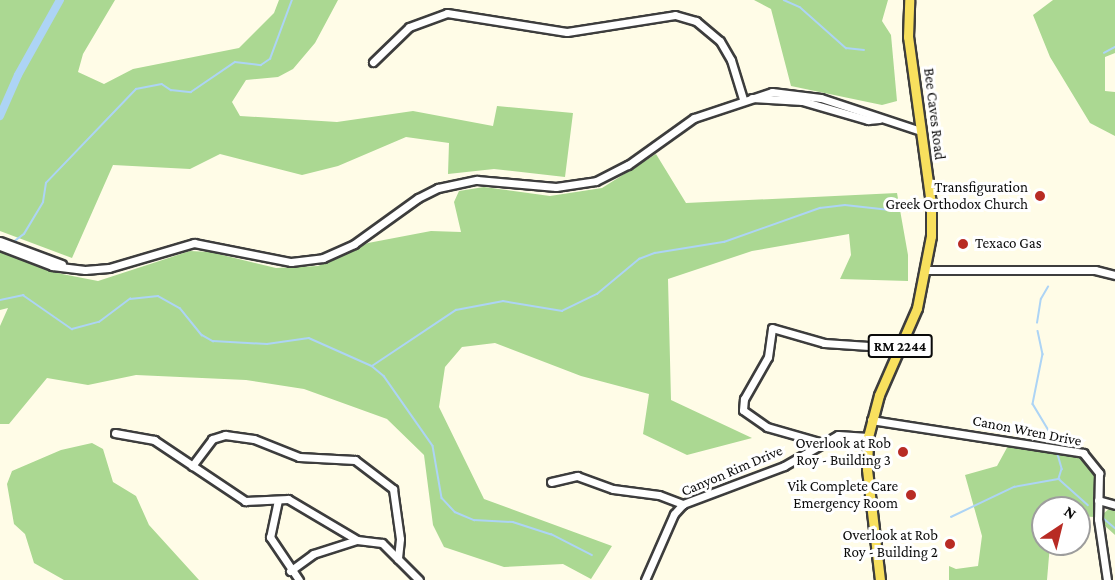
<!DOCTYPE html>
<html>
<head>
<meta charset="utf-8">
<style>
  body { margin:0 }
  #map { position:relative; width:1115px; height:580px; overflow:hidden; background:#fffce7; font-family:"Crimson Pro",serif }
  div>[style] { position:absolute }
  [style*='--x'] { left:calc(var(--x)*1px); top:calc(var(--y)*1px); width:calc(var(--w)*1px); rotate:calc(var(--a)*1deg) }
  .forest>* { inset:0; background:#abd892 }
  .stream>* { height:1.5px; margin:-0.75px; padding:0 0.75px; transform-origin:0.75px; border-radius:0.75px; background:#add4f5 }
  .river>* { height:8px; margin:-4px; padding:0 4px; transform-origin:4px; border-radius:4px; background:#add4f5 }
  .roads { filter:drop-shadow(2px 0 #3d3d3d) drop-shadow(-2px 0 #3d3d3d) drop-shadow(0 2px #3d3d3d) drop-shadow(0 -2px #3d3d3d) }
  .minor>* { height:7px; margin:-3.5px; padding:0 3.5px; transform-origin:3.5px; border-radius:3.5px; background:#fff }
  .major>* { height:9px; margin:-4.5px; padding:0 4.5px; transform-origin:4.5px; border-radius:4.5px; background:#f8e05e }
  .dots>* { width:16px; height:16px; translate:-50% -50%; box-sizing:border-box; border:3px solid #fff; border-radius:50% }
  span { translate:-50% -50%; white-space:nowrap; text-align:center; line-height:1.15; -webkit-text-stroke:6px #fff; paint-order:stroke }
  .shield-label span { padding:2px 4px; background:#fff; border:2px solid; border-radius:4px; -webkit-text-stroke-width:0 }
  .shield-label { font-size:14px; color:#0a0a0a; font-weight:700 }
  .street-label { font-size:15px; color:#0a0a0a }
  .poi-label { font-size:15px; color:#0a0a0a }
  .right { translate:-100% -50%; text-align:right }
  .left { translate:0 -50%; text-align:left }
  .north { position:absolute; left:1031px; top:496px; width:60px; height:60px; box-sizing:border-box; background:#fff; border:2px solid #9d9d9d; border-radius:50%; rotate:35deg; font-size:16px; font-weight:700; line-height:24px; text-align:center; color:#0a0a0a }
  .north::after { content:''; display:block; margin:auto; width:21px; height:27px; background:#b82b24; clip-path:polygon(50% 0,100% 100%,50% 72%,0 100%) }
</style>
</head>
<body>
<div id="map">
  <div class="forest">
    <div style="clip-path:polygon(0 0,115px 0,83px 54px,78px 72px,104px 84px,133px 69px,239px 48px,274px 13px,279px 0,338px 0,315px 43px,293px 69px,278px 77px,246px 80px,232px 102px,240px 116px,337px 122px,413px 111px,493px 126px,497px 106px,573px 113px,565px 177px,494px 169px,448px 174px,449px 143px,406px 137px,338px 166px,302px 175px,220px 154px,190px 169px,113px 165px,72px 258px,0 231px)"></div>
    <div style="clip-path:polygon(754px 0,888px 0,882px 21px,891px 35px,897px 101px,882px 105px,791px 86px,771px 9px)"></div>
    <div style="clip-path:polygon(1053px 0,1115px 0,1115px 53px,1105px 57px,1105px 91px,1115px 92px,1115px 136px,1090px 123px,1050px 57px,1033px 15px)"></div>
    <div style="clip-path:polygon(656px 154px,686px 203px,897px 193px,908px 255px,908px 281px,840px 279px,851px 255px,849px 234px,752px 251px,668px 279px,671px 400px,752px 438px,687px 455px,643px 434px,649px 394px,581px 376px,495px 343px,462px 347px,445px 367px,439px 407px,484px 499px,612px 546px,591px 579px,563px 564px,504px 567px,444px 547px,433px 525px,424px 455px,387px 419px,304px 389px,246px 380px,136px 375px,88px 385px,47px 378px,9px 424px,0 424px,0 326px,8px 308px,0 310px,0 252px,62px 274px,98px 281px,190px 251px,210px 252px,276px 268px,318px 266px,368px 243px,431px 231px,461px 232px,454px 202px,459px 191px,484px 187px,550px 196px,602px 188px)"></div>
    <div style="clip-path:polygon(92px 443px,103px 449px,113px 482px,136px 496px,149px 525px,199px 580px,64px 580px,34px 563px,25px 534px,14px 524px,7px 484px,12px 471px,61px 450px)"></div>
    <div style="clip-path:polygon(1009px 444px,1069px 453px,1084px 460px,1094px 476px,1094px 517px,1079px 516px,1079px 508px,1043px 508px,1043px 544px,1050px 544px,1047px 580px,949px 580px,949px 566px,956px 569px,978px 566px,982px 536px,965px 475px,997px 466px)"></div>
    <div style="clip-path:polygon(1110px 508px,1115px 510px,1115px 535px,1104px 525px,1104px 513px)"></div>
  </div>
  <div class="stream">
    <div style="--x:784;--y:0;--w:17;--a:24"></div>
    <div style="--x:800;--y:7;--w:62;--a:41.7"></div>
    <div style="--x:846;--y:48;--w:18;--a:6"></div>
    <div style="--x:1104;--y:53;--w:13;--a:-29"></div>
    <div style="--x:12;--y:243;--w:15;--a:-37"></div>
    <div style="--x:24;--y:234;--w:37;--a:-59"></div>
    <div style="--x:43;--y:202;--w:19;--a:-81"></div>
    <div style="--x:46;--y:183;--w:130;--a:-46.2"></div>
    <div style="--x:136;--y:89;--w:26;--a:-11"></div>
    <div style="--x:162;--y:84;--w:11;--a:34"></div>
    <div style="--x:171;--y:90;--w:20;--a:6"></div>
    <div style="--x:191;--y:92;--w:53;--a:-34.3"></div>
    <div style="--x:235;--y:62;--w:26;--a:7"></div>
    <div style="--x:261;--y:65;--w:11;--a:-34"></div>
    <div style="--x:270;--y:59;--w:63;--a:-69.6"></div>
    <div style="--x:0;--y:300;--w:24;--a:-12"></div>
    <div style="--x:23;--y:295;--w:60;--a:34.8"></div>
    <div style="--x:72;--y:329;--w:28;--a:-15"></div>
    <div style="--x:99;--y:322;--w:39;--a:-37"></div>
    <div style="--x:130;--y:299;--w:28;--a:-6"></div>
    <div style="--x:158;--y:296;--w:25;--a:29"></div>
    <div style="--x:180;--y:308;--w:35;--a:51"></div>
    <div style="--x:202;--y:335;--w:13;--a:29"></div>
    <div style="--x:213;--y:341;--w:54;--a:3.2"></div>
    <div style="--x:267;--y:344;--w:42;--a:-8.1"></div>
    <div style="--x:309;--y:338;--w:69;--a:24"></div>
    <div style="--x:372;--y:366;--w:101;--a:-33.7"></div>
    <div style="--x:456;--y:310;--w:48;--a:-10.8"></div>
    <div style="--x:503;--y:301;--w:60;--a:9.6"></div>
    <div style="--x:562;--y:311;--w:39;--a:-26"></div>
    <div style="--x:597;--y:294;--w:55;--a:-39.8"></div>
    <div style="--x:639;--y:259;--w:17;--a:-21"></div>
    <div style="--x:655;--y:253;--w:70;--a:-9.1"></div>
    <div style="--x:724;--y:242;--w:102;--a:-19.5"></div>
    <div style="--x:820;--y:208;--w:25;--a:-7"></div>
    <div style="--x:845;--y:205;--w:45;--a:6.3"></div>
    <div style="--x:1037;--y:323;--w:24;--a:-81"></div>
    <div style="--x:1041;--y:299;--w:14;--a:-60"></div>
    <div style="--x:1038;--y:331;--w:24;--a:78"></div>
    <div style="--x:1043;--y:354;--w:51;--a:101.3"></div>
    <div style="--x:1033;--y:404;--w:39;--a:59"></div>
    <div style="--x:372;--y:366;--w:16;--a:40"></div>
    <div style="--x:384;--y:376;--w:85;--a:55"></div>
    <div style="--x:433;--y:446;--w:53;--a:80.2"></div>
    <div style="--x:442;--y:498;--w:19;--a:47"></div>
    <div style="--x:455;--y:512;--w:21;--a:23"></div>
    <div style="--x:474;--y:520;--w:39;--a:3"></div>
    <div style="--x:513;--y:522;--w:40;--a:18"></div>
    <div style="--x:551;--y:534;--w:46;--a:27.1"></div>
    <div style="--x:1057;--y:451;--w:19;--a:74"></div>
    <div style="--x:1062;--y:469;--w:10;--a:107"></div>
    <div style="--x:1059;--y:479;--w:39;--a:42"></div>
    <div style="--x:951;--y:517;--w:70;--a:-25.5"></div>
    <div style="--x:1014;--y:487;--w:46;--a:-10.1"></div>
    <div style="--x:1102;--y:517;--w:17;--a:40"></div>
  </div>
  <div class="river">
    <div style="--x:0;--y:116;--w:45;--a:-66.3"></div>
    <div style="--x:18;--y:75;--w:86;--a:-60.8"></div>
  </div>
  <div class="roads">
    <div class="minor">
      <div style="--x:373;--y:62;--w:50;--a:-44.2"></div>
      <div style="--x:409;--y:27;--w:40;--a:-20.2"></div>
      <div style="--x:447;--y:13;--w:121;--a:9"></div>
      <div style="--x:567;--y:32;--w:109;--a:-8.9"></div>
      <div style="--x:675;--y:15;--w:22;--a:16"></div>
      <div style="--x:696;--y:21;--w:31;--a:40"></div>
      <div style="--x:720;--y:41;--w:22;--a:60"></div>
      <div style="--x:731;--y:60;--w:41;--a:72.9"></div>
      <div style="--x:752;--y:98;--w:50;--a:3.4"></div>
      <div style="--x:802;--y:101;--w:69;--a:16.1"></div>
      <div style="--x:868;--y:120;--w:11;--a:-5"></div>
      <div style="--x:0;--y:241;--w:66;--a:20.4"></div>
      <div style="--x:0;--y:246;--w:56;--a:21"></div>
      <div style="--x:52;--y:266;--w:33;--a:7"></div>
      <div style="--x:85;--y:270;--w:24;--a:-5"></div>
      <div style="--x:109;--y:268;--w:89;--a:-16.4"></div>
      <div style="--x:194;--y:243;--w:99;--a:11.1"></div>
      <div style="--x:291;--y:262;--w:32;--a:-7"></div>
      <div style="--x:323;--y:258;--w:34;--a:-24"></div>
      <div style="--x:354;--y:244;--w:79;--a:-35.7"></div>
      <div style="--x:418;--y:198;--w:22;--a:-27"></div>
      <div style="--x:438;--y:188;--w:40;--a:-12"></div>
      <div style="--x:477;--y:180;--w:79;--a:5.1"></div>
      <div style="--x:556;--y:187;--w:40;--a:-8.5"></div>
      <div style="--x:596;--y:181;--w:36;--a:-27"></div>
      <div style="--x:628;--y:165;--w:81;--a:-35.5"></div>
      <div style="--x:694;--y:118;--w:82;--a:-18.4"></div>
      <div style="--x:772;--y:92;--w:49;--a:7"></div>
      <div style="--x:821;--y:98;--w:105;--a:18.3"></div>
      <div style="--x:927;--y:270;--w:168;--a:0"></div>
      <div style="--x:1095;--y:270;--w:21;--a:14"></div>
      <div style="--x:871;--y:420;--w:215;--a:8.8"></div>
      <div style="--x:1083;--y:453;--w:26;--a:51"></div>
      <div style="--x:1099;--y:473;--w:46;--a:91.2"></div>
      <div style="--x:1098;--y:519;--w:62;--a:81.6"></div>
      <div style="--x:115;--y:433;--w:40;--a:10"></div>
      <div style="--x:154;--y:440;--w:110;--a:33.8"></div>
      <div style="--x:245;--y:501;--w:43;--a:-2.7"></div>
      <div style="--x:288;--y:499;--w:80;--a:30.7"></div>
      <div style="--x:357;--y:540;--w:25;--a:7"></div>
      <div style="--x:382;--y:543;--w:52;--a:45"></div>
      <div style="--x:823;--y:443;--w:58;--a:-164.1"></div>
      <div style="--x:767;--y:427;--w:29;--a:-145"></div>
      <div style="--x:743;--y:410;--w:11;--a:-85"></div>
      <div style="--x:744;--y:399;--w:48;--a:-60.3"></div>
      <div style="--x:768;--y:357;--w:29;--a:-82"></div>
      <div style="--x:772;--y:328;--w:54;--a:16.1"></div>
      <div style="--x:824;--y:343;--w:75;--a:3.8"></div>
      <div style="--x:192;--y:466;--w:34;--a:-53"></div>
      <div style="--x:212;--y:439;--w:14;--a:-17"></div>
      <div style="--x:225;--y:435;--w:29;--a:8"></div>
      <div style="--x:254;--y:439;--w:48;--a:21.8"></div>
      <div style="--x:299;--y:457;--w:56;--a:3.1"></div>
      <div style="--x:355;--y:460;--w:48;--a:37.3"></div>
      <div style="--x:393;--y:489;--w:50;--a:82"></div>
      <div style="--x:400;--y:539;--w:20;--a:96"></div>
      <div style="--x:551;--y:482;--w:27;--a:-13"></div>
      <div style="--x:577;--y:476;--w:38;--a:20"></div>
      <div style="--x:613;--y:489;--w:46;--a:7.4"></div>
      <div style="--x:659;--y:495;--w:26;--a:21"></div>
      <div style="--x:278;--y:500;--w:38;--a:102"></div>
      <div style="--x:270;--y:537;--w:52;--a:56"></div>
      <div style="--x:1098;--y:500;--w:18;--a:16"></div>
      <div style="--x:290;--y:571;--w:29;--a:-36"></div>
      <div style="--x:313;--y:554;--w:46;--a:-17.7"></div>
      <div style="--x:645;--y:580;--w:72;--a:-66.3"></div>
      <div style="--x:674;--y:514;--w:13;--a:-48"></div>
      <div style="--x:683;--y:504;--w:108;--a:-20.6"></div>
      <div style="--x:784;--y:466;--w:62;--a:-29.9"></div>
      <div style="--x:838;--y:435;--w:30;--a:4"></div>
    </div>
    <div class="major">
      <div style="--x:880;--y:580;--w:112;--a:-96.7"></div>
      <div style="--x:867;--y:469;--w:32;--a:-88"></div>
      <div style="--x:868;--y:437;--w:43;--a:-75.3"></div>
      <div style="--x:879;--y:395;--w:95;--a:-66.4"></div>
      <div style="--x:917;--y:308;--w:73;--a:-79"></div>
      <div style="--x:931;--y:236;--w:32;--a:-90"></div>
      <div style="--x:931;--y:204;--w:169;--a:-97.8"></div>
      <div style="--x:908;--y:37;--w:37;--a:-88"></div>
    </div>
  </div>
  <div class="dots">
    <div style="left:1040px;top:196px;background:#b82b24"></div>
    <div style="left:963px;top:244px;background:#b82b24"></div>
    <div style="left:903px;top:452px;background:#b82b24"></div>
    <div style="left:911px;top:495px;background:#b82b24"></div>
    <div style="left:950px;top:544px;background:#b82b24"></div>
  </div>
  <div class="shield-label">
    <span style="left:900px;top:346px">RM 2244</span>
  </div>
  <div class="street-label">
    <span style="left:934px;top:114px;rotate:83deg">Bee Caves Road</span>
    <span style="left:1027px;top:431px;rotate:11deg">Canon Wren Drive</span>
    <span style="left:732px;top:471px;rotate:-23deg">Canyon Rim Drive</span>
  </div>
  <div class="poi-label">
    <span class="right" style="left:1028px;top:196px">Transfiguration<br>Greek Orthodox Church</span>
    <span class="left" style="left:975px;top:244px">Texaco Gas</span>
    <span class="right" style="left:891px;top:452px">Overlook at Rob<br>Roy - Building 3</span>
    <span class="right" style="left:898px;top:495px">Vik Complete Care<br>Emergency Room</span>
    <span class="right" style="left:938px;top:544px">Overlook at Rob<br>Roy - Building 2</span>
  </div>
  <div class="north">N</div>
</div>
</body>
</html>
